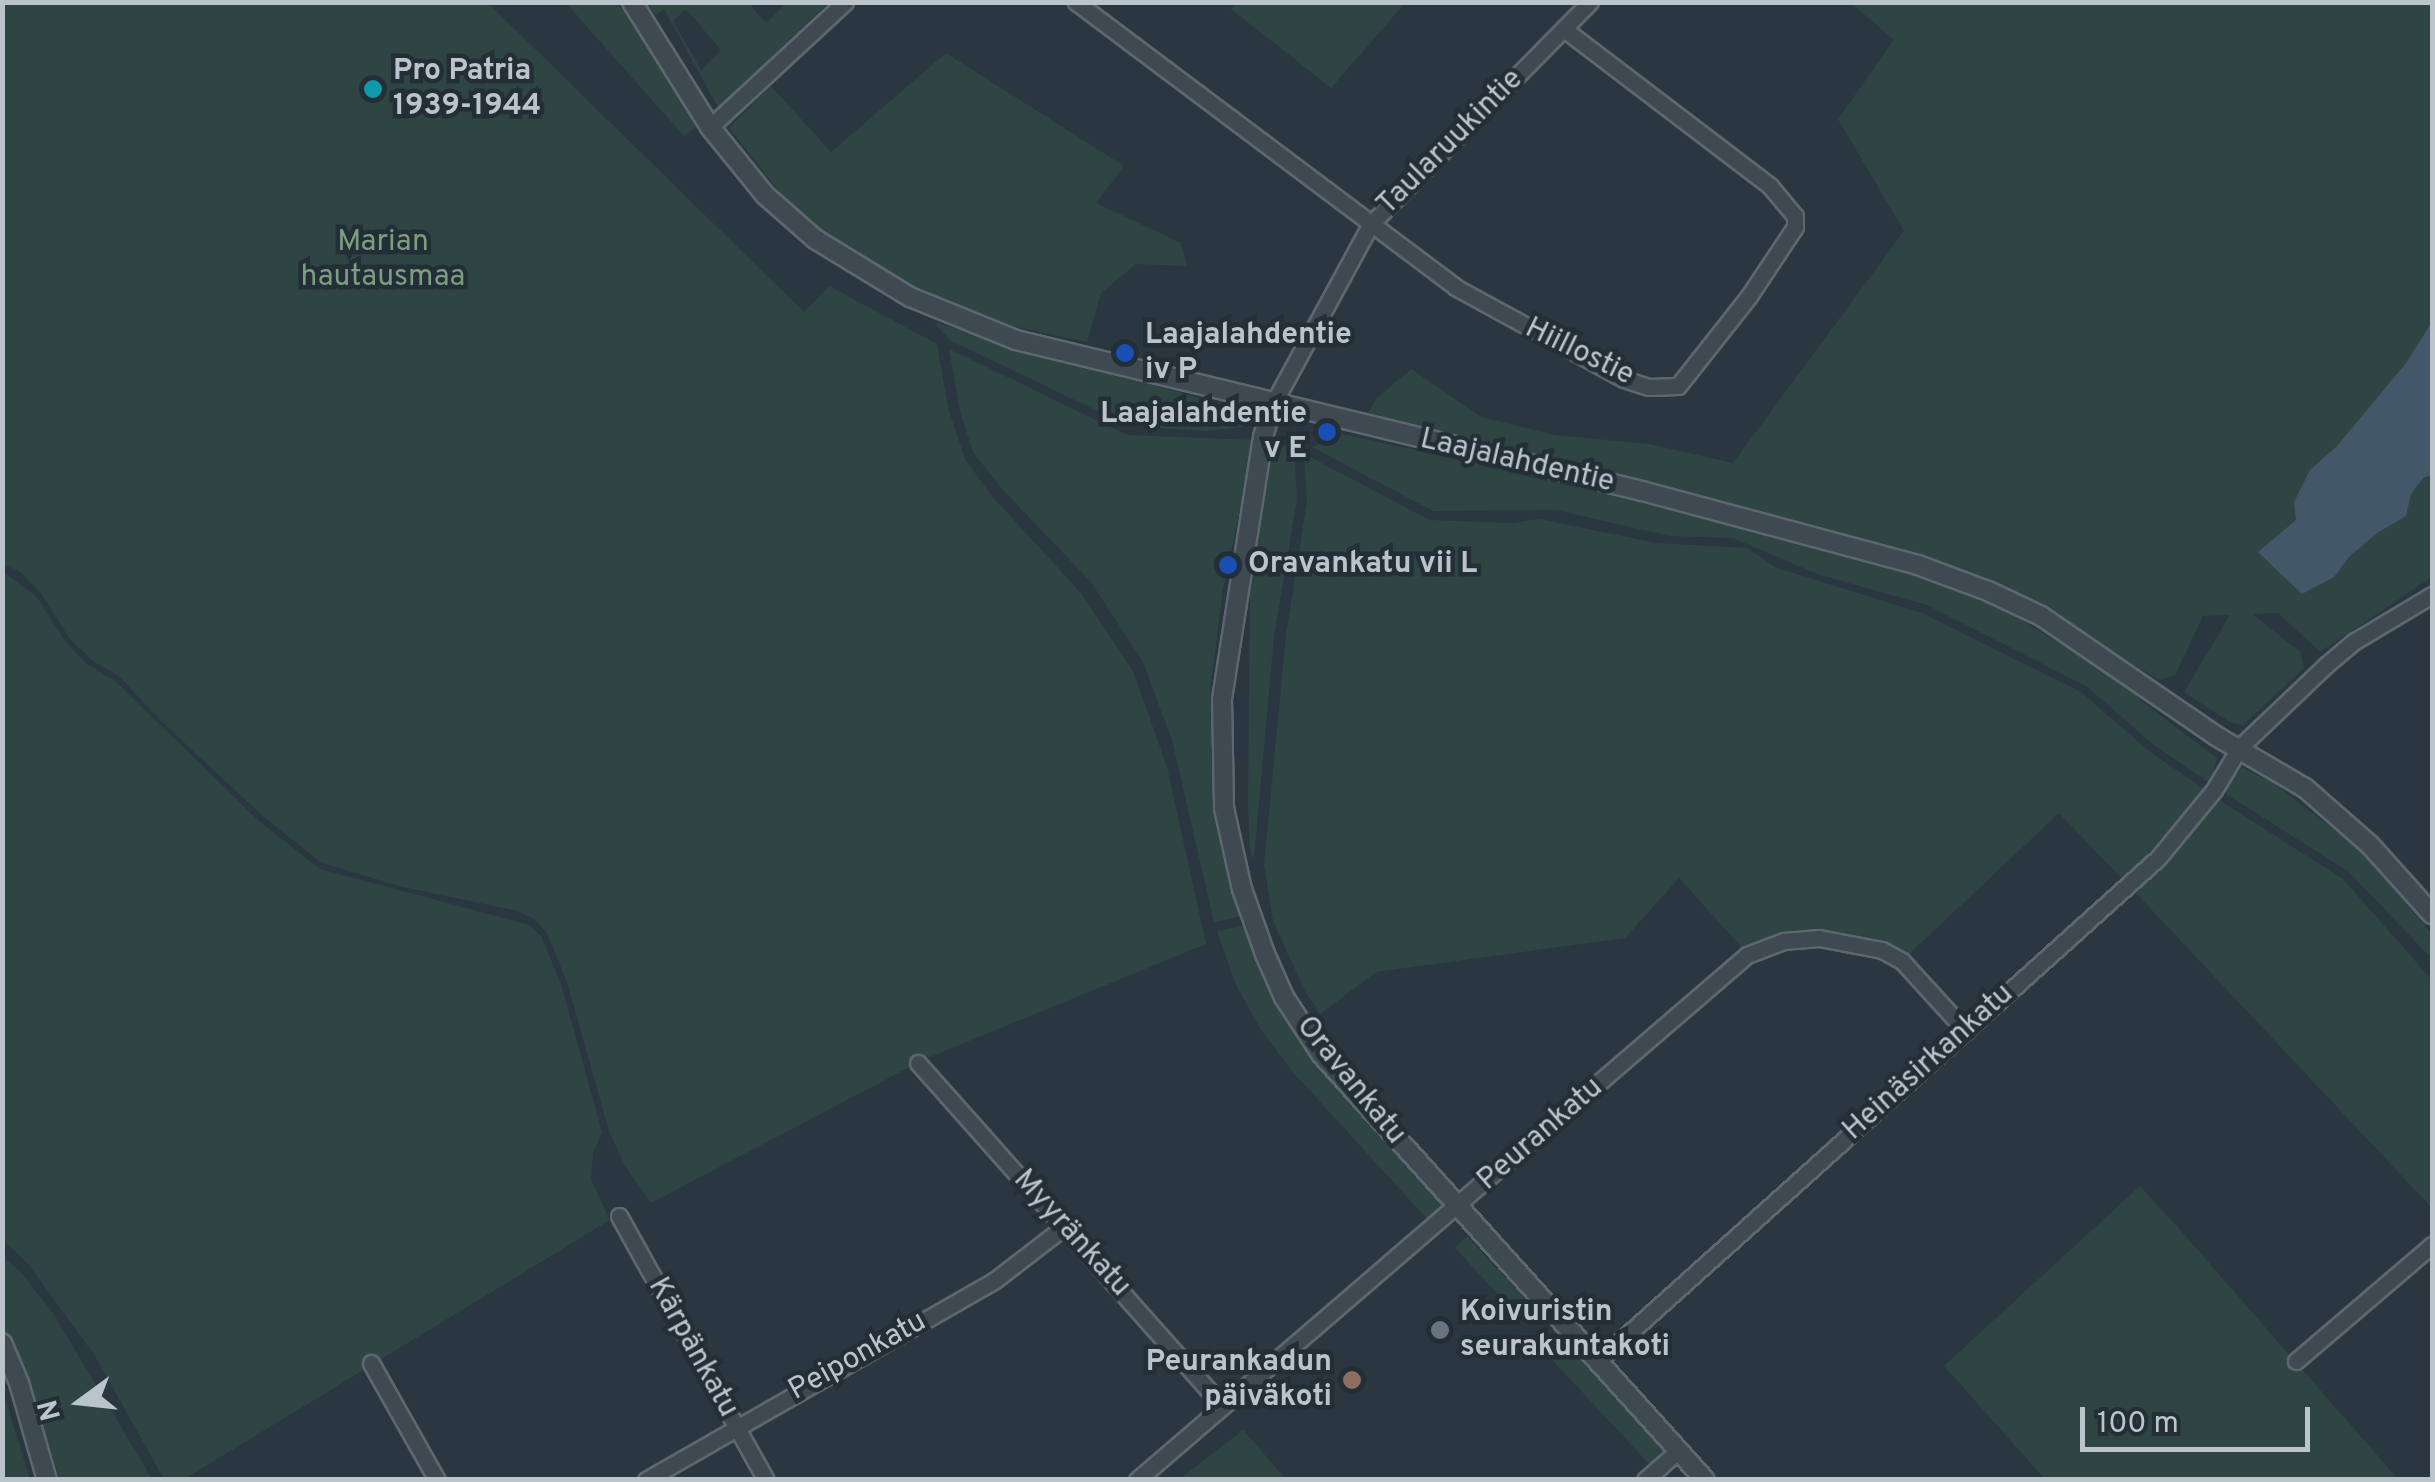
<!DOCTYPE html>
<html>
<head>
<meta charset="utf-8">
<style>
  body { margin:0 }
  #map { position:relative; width:2435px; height:1482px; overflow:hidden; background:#2a3741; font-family:Overpass,sans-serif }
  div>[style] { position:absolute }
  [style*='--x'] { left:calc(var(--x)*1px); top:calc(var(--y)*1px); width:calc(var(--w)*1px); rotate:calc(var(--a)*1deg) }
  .green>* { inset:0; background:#2f4544; transform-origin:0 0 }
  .water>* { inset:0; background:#425768 }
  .roads { filter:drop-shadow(2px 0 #5d676f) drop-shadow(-2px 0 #5d676f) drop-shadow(0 2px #5d676f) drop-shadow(0 -2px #5d676f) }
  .minor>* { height:15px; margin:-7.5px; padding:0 7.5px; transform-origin:7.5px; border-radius:7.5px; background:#3e4951 }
  .tertiary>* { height:18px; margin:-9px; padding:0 9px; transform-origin:9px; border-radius:9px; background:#3e4951 }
  .dots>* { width:28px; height:28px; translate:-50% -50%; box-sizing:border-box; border:5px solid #232e37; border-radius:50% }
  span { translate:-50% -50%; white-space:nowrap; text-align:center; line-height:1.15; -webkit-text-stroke:9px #232e37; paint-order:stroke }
  .poi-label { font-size:30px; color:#bcc4cb; font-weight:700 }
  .left { translate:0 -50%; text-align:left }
  .right { translate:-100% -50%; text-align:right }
  .street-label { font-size:30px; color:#bcc4cb }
  .park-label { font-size:30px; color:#7c9e80 }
  .frame { position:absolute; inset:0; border:5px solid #bcc4cb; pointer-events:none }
  .north { position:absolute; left:30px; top:1352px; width:100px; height:100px; -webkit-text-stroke:8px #232e37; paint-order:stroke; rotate:255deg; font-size:28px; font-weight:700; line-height:40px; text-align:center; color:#bcc4cb }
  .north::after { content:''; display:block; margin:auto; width:35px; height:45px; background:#bcc4cb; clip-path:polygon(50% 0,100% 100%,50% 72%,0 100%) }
  .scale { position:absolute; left:2080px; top:1407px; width:230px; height:45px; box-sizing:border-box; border:5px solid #bcc4cb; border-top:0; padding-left:12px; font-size:30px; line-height:35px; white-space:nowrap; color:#bcc4cb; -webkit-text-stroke:8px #232e37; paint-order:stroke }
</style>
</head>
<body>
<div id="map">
  <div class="green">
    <div style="clip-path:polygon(1237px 2px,1405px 2px,1405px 3px,1331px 88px,1231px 9px)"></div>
    <div style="clip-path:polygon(3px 3px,488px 3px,804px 312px,829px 286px,937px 344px,948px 408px,965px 459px,991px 495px,1081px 593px,1133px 671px,1167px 767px,1206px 944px,925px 1059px,651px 1203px,624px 1164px,609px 1131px,567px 982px,547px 933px,534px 919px,518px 911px,403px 887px,322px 863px,264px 817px,161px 721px,119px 676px,93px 661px,70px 639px,40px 592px,18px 570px,3px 565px)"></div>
    <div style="clip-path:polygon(566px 3px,618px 3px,700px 124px,684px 136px)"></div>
    <div style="clip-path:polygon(evenodd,646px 3px,755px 3px,751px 7px,766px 23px,787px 3px,828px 3px,718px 107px,664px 9px,655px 15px,646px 3px,686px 9px,721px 50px,701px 70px,673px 21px,686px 9px)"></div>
    <div style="clip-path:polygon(1851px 3px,2432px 3px,2432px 577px,2320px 652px,2278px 613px,2252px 614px,2300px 652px,2304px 668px,2243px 725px,2230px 722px,2184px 692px,2230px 615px,2203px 616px,2175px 675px,2160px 680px,1996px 585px,1922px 557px,1368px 413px,1377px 398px,1411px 369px,1481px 417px,1555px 435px,1649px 444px,1733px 463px,1904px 231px,1838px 119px,1894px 40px)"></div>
    <div style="clip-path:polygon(946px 53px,1124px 166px,1096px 203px,1181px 243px,1187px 266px,1136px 264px,1101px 293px,1087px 342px,1008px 325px,932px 298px,861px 259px,794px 210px,729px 128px,771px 86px,831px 152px)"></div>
    <div style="clip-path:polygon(934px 322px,1238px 409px,1244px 427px,1207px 431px,1129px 426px,950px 340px)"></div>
    <div style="clip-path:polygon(949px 349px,1127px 435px,1255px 440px,1223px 589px,1210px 691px,1213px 803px,1243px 916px,1214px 922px,1172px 740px,1143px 662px,1091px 582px,1001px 488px,973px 452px,960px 411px)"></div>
    <div style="clip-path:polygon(1342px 434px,1631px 497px,1915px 573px,1985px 598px,2130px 686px,2141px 701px,2217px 758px,2211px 784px,2154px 745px,2086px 686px,1927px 605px,1820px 575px,1733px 538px,1670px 536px,1556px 510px,1433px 511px,1312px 447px)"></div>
    <div style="clip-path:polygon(1270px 442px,1294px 448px,1297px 499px,1274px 636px,1254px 858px,1250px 854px,1248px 804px,1250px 594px)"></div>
    <div style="clip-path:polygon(1304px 454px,1430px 520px,1513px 523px,1539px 519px,1656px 543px,1747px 548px,1777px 568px,1922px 613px,2081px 692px,2149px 751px,2204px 789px,2124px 881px,2059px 813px,1906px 957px,1884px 945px,1818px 933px,1744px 950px,1679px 878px,1625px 938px,1376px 972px,1320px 1014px,1306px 993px,1273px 921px,1264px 865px,1286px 636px,1307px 501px)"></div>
    <div style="clip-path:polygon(2px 571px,37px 597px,65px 641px,88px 665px,114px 680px,261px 823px,320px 869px,530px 925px,541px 936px,561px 984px,602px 1132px,593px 1153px,591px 1180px,610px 1220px,186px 1478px,164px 1479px,95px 1356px,29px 1265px,3px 1240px)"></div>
    <div style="clip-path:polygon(2242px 768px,2272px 782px,2360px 850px,2432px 934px,2432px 959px,2349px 872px,2220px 790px)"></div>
    <div style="clip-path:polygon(2216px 798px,2343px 879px,2432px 980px,2432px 1208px,2133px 890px)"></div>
    <div style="clip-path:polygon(1244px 926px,1275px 1002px,1317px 1061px,1446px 1207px,1429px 1221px,1291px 1070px,1260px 1028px,1236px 985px,1217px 931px)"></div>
    <div style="clip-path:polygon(2140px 1186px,2182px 1232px,2398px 1479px,2045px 1479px,1944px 1366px)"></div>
    <div style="left:1467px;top:1236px;width:93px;height:17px;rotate:47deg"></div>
    <div style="clip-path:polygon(3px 1258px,20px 1271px,53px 1313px,152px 1479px,60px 1479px,33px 1398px,3px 1326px)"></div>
    <div style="left:1567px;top:1345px;width:143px;height:21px;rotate:47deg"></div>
    <div style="clip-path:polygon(2px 1397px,7px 1405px,30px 1479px,3px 1479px)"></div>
    <div style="clip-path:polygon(1243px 1430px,1286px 1479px,1180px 1479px)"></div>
  </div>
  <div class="water">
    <div style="clip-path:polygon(2432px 322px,2432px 475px,2423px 478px,2411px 494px,2406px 516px,2377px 533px,2349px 557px,2334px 577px,2302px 594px,2258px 552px,2296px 520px,2294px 502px,2310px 470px,2337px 446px,2406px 363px)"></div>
  </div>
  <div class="roads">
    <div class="minor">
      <div style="--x:1076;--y:2;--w:474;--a:36.9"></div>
      <div style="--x:1455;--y:287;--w:192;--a:28.6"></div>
      <div style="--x:1624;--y:379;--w:26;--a:18"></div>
      <div style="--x:1649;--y:387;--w:29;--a:-2"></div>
      <div style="--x:1678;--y:386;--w:115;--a:-51.7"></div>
      <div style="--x:1749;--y:296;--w:83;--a:-56.3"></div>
      <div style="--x:1795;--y:227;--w:11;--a:-90"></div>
      <div style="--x:1795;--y:216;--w:39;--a:-130"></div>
      <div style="--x:1770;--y:186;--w:259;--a:-142.7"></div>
      <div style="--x:710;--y:127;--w:184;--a:-42.8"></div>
      <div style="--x:1273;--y:404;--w:204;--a:-61.5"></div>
      <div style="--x:1370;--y:225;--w:313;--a:-45.4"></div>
      <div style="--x:918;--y:1063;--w:459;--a:48.4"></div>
      <div style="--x:619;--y:1216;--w:302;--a:60.9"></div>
      <div style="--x:1598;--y:1361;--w:753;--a:-41.93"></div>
      <div style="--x:2158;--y:858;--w:88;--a:-50.5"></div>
      <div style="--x:2214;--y:790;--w:50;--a:-58.8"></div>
      <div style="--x:2240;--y:747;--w:119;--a:-43.6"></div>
      <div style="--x:2326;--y:665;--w:38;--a:-40"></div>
      <div style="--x:2355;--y:641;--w:90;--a:-30.9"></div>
      <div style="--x:2296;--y:1361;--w:179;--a:-40.5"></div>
      <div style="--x:371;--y:1363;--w:134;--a:60.6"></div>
      <div style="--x:646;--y:1480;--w:402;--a:-29.8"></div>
      <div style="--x:995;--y:1280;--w:88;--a:-37.6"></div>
      <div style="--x:1137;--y:1480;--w:805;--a:-40.72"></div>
      <div style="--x:1747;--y:955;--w:40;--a:-21"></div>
      <div style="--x:1784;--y:941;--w:35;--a:-5"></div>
      <div style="--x:1819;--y:938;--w:64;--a:10.8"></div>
      <div style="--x:1882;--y:950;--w:23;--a:29"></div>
      <div style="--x:1902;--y:961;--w:95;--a:47.6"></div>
      <div style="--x:1645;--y:1480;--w:45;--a:-41.4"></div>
    </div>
    <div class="tertiary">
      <div style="--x:632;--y:2;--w:147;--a:58"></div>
      <div style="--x:710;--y:127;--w:87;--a:51"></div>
      <div style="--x:765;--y:195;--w:67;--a:41.3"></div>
      <div style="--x:815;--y:239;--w:111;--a:31.4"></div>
      <div style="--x:910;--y:297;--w:114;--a:22.1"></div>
      <div style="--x:1016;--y:340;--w:644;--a:13.56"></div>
      <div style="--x:1642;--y:491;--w:286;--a:15"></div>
      <div style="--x:1918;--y:565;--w:75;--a:20.4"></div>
      <div style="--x:1988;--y:591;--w:59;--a:25.3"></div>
      <div style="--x:2041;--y:616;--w:212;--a:34.4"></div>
      <div style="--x:2216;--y:736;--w:103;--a:30.3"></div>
      <div style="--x:2305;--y:788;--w:86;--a:41.2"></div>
      <div style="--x:2370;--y:845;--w:93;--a:48.1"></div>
      <div style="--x:1273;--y:404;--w:34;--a:107"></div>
      <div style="--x:1263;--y:437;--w:266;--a:98.9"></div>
      <div style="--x:1222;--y:700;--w:108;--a:88.9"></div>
      <div style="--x:1224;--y:808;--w:83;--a:77.5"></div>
      <div style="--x:1242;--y:889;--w:69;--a:70.5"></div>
      <div style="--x:1265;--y:954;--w:47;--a:66.2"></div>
      <div style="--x:1284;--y:997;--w:69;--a:56.8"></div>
      <div style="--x:1322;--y:1055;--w:572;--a:47.98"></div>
      <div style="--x:2;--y:1343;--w:43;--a:67"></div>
      <div style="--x:19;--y:1383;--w:101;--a:73.9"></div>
    </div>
  </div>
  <div class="dots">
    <div style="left:373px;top:89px;background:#0f9aa8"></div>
    <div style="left:1125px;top:353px;background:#1a4fb4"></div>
    <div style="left:1327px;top:432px;background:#1a4fb4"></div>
    <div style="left:1228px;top:565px;background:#1a4fb4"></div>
    <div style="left:1440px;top:1330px;background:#6b7280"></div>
    <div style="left:1352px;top:1380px;background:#8d6e63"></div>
  </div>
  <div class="poi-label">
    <span class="left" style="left:393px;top:89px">Pro Patria<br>1939-1944</span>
    <span class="left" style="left:1145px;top:353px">Laajalahdentie<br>iv P</span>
    <span class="right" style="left:1307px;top:432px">Laajalahdentie<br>v E</span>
    <span class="left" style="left:1248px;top:565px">Oravankatu vii L</span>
    <span class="left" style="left:1460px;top:1330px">Koivuristin<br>seurakuntakoti</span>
    <span class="right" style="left:1332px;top:1380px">Peurankadun<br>päiväkoti</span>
  </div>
  <div class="street-label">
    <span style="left:1451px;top:143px;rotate:-45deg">Taularuukintie</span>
    <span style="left:1579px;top:353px;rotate:26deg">Hiillostie</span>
    <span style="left:1517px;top:462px;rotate:13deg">Laajalahdentie</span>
    <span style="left:1929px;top:1063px;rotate:-42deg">Heinäsirkankatu</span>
    <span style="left:1350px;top:1081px;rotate:51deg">Oravankatu</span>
    <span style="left:1541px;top:1135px;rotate:-41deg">Peurankatu</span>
    <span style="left:1071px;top:1234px;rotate:48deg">Myyränkatu</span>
    <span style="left:692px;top:1348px;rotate:61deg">Kärpänkatu</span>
    <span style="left:858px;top:1357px;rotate:-29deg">Peiponkatu</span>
  </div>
  <div class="park-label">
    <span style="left:383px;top:260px">Marian<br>hautausmaa</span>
  </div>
  <div class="frame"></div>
  <div class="north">N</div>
  <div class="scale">100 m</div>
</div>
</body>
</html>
